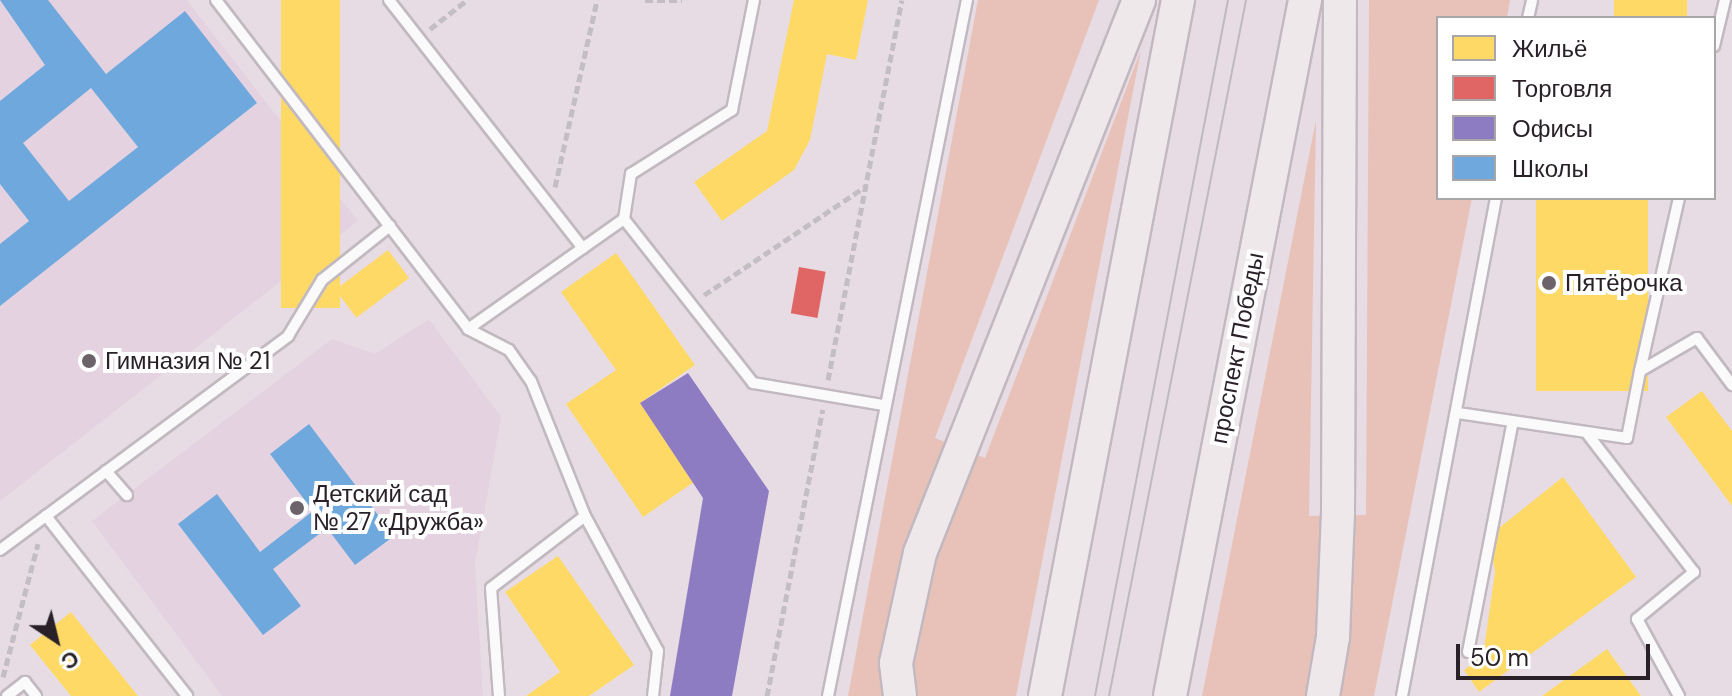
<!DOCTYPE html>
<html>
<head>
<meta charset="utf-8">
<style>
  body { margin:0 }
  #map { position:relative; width:1732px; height:696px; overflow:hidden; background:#e7dce4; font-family:"DM Sans",sans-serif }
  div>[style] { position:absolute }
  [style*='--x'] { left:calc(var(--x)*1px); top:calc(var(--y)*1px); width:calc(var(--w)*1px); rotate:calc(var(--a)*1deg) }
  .built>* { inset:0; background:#e5d2e0 }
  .green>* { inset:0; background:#e8c2b9 }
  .homes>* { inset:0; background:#ffd966; transform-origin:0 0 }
  .shops>* { inset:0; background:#e06666; transform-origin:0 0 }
  .offices>* { inset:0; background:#8e7cc3 }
  .schools>* { inset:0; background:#6fa8dc }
  .path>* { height:5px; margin-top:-2.5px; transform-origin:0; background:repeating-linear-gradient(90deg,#c3bec2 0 8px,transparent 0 12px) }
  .roads { filter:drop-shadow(2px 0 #c2b9c0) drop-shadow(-2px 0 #c2b9c0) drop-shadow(0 2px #c2b9c0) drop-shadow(0 -2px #c2b9c0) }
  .service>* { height:10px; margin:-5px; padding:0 5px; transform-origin:5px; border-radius:5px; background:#fbfafb }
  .primary>* { height:32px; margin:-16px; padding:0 16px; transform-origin:16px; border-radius:16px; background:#efe8ea }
  .tram>* { height:2px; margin:-1px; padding:0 1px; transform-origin:1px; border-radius:1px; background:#bdbabc }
  .dots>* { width:22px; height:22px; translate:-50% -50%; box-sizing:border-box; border:4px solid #fff; border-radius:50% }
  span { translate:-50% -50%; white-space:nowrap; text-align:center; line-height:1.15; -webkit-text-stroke:8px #fff; paint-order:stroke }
  .poi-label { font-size:24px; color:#292127 }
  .left { translate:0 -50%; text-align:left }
  .street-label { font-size:24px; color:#292127 }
  .legend { position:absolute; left:1436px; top:16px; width:280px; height:184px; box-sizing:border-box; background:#fff; border:2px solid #a9a6a9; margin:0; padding:10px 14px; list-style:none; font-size:24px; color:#292127 }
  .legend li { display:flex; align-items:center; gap:16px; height:40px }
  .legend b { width:40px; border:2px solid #a9a6a9 }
  .north { position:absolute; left:16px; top:600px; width:80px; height:80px; -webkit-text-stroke:6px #fff; paint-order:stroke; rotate:145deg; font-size:22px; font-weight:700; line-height:32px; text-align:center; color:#292127 }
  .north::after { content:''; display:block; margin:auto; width:28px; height:36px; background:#292127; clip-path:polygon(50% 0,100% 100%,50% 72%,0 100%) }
  .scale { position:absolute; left:1456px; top:644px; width:194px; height:36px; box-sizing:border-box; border:4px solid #292127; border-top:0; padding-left:10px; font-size:24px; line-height:28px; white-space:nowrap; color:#292127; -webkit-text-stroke:6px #fff; paint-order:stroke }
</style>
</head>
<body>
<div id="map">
  <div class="built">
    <div style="clip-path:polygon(0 0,187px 0,358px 221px,0 501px)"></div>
    <div style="clip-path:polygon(429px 319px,501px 417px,475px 565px,483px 696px,222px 696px,92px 521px,332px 339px,375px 354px)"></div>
  </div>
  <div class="green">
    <div style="clip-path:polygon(978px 0,1099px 0,935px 438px,985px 458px,1141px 50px,1016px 696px,848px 696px)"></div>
    <div style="clip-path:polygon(1369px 0,1510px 0,1507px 18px,1438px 18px,1438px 198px,1472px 198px,1374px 696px,1202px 696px,1316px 120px,1309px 516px,1366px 515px)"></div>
  </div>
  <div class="homes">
    <div style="left:281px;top:0;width:59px;height:308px"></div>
    <div style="clip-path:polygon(794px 0,868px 0,856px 60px,827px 54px,810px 140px,794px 170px,722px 221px,694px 182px,767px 131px)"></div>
    <div style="left:1614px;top:0;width:73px;height:18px"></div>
    <div style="left:1536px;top:198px;width:112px;height:193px"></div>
    <div style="left:388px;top:250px;width:35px;height:66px;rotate:53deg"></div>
    <div style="clip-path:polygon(616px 253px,695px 365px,640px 403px,694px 482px,643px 517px,566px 404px,616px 370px,561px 292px)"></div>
    <div style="clip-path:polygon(1702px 391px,1732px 431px,1732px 506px,1666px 417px)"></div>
    <div style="clip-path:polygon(1563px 477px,1636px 577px,1479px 692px,1464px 670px,1483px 656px,1495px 572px,1489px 536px)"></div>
    <div style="clip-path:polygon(558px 556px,634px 665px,589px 696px,526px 696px,560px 672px,505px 592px)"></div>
    <div style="clip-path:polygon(71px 612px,138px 696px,71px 696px,30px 645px)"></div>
    <div style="clip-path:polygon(1607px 649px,1641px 696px,1542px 696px)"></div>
  </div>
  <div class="shops">
    <div style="left:799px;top:267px;width:27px;height:47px;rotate:10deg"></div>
  </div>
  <div class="offices">
    <div style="clip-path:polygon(688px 373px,769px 491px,732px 696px,670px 696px,703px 498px,640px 403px)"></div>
  </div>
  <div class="schools">
    <div style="clip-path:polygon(evenodd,0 0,48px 0,106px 74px,185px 11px,257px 103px,0 306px,0 244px,29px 221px,0 184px,0 101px,45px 65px,0 0,91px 88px,138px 147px,69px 201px,23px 143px,91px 88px)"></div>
    <div style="clip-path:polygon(309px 424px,394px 536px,355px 565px,327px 528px,273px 569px,301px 606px,263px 635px,178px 524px,217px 494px,260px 552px,313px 511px,270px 454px)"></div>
  </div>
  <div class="path">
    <div style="--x:645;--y:0;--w:37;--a:0"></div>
    <div style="--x:430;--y:29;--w:47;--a:-38.1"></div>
    <div style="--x:555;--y:187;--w:192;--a:-77.3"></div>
    <div style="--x:704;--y:295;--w:194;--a:-33.9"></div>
    <div style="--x:828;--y:380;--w:387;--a:-79"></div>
    <div style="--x:3;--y:677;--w:138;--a:-75.3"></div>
    <div style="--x:767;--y:696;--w:292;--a:-79"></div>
  </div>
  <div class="roads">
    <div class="service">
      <div style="--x:216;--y:0;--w:414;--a:52.5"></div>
      <div style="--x:468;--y:329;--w:46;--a:27.1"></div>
      <div style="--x:509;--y:350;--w:38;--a:55"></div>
      <div style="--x:531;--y:381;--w:145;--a:68.2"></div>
      <div style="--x:585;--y:516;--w:118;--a:142.5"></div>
      <div style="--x:491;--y:588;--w:108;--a:85.8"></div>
      <div style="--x:389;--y:0;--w:315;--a:52"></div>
      <div style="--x:1528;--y:18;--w:18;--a:-77"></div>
      <div style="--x:1714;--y:46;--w:47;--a:-76.6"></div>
      <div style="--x:624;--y:219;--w:209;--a:51.8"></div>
      <div style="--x:753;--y:383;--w:132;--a:9.6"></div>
      <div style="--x:468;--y:329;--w:191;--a:-35.2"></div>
      <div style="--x:624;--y:219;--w:46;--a:-81.2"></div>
      <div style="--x:631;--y:174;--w:120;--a:-32.4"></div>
      <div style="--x:732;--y:110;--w:112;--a:-78.7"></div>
      <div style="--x:1640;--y:371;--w:177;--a:-77.3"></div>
      <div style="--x:1458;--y:413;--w:171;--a:8.4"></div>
      <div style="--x:1627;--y:438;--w:68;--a:-79"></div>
      <div style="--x:1640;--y:371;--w:66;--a:-30.1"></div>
      <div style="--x:1697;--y:338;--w:59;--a:53.3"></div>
      <div style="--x:1586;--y:432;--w:177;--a:52.4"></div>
      <div style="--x:1694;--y:572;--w:74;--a:140.5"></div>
      <div style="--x:1637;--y:619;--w:88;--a:61.4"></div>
      <div style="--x:106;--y:471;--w:32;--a:49"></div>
      <div style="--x:46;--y:516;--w:302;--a:-36.6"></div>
      <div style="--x:288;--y:336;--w:66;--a:-58.7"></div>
      <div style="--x:322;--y:280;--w:87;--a:-38.5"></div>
      <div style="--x:585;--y:516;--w:153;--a:61.6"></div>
      <div style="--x:658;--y:651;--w:45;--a:96.3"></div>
      <div style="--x:0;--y:550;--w:57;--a:-36.5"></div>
      <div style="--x:46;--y:516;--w:229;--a:51.9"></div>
      <div style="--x:1468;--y:652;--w:235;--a:-79"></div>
      <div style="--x:7;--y:696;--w:23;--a:-38"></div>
      <div style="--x:25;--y:682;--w:18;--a:52"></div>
      <div style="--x:828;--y:696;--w:710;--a:-78.71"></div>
      <div style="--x:1402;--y:696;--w:507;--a:-79.31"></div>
    </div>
    <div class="primary">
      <div style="--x:900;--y:696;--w:33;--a:-97"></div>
      <div style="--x:896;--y:663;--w:113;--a:-77.7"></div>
      <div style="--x:920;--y:553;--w:595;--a:-68.4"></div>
      <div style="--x:1045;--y:696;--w:709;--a:-79.18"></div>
      <div style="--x:1170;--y:696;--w:709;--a:-79.02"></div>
      <div style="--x:1323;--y:696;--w:60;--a:-80.4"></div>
      <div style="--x:1333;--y:637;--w:123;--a:-87.7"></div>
      <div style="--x:1338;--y:514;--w:514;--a:-89.78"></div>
    </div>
  </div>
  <div class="tram">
    <div style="--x:1095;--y:696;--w:709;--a:-79.18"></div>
    <div style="--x:1109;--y:696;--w:709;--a:-78.86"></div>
  </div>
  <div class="dots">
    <div style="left:1549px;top:283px;background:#6c6269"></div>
    <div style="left:89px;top:361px;background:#6c6269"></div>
    <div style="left:297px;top:508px;background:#6c6269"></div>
  </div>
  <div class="poi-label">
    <span class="left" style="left:1565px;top:283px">Пятёрочка</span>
    <span class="left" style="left:105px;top:361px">Гимназия № 21</span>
    <span class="left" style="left:313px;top:508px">Детский сад<br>№ 27 «Дружба»</span>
  </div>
  <div class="street-label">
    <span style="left:1237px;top:348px;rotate:-79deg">проспект Победы</span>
  </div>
  <ul class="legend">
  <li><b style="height:22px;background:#ffd966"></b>Жильё</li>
  <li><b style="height:22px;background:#e06666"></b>Торговля</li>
  <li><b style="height:22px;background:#8e7cc3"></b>Офисы</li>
  <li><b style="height:22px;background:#6fa8dc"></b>Школы</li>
  </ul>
  <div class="north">С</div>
  <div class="scale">50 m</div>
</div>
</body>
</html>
